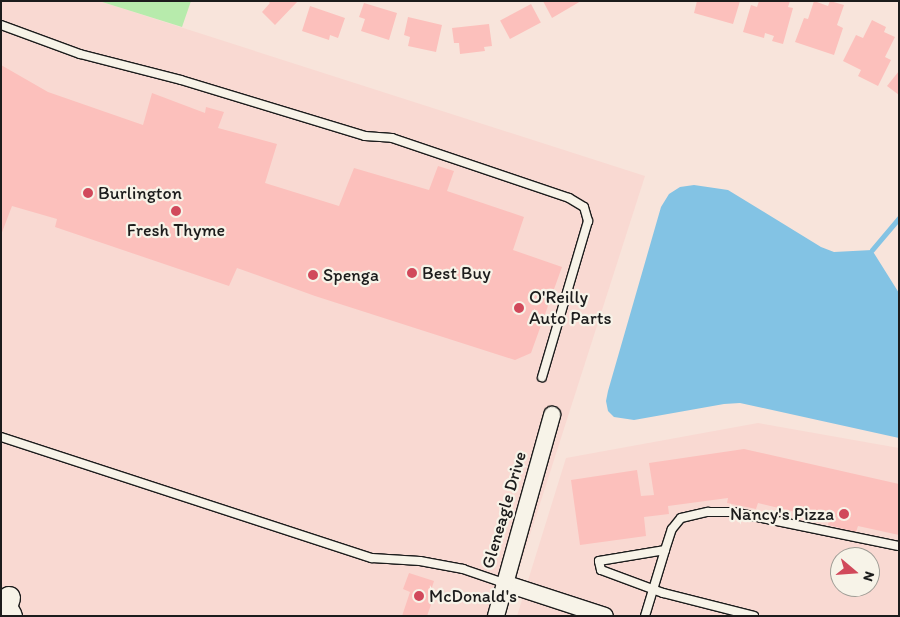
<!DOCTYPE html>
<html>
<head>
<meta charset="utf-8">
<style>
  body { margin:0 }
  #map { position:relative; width:900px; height:617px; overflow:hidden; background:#f8e4db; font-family:Itim,sans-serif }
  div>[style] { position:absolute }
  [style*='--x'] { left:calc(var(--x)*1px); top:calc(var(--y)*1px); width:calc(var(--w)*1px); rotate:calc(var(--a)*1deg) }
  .built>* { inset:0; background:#f9d9d2 }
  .green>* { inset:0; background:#b7ebac }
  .water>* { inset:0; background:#83c3e4 }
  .stream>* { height:4.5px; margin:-2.25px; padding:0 2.25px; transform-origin:2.25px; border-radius:2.25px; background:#83c3e4 }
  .building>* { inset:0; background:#fcc0bc; transform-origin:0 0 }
  .roads { filter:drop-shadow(1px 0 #1c1c1c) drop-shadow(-1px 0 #1c1c1c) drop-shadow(0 1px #1c1c1c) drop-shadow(0 -1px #1c1c1c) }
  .lane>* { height:8px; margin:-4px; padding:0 4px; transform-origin:4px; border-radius:4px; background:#f7f3e8 }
  .street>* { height:16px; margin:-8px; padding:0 8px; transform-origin:8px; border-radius:8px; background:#f7f3e8 }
  .secondary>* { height:22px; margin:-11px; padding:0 11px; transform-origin:11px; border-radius:11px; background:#f7f3e8 }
  .dots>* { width:14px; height:14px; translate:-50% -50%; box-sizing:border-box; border:2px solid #f7f3e8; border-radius:50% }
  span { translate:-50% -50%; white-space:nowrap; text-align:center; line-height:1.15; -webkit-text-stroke:4.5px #f7f3e8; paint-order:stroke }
  .poi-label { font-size:18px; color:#1c1c1c }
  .left { translate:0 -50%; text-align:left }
  .right { translate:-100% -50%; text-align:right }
  .street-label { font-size:18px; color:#1c1c1c }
  .frame { position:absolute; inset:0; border:2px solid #1c1c1c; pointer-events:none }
  .north { position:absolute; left:830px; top:547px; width:50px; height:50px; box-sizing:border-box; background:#f7f3e8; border:1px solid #9f9d96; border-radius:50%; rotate:108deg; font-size:14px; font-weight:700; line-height:20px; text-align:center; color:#1c1c1c }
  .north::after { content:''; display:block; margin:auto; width:18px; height:22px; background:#d1495b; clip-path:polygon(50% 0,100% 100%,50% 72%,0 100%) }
</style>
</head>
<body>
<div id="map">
  <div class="built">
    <div style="clip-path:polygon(1px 1px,99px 1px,645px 176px,504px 616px,1px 616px)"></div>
    <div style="clip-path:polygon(evenodd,758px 423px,899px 448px,899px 616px,517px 616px,566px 458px,758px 423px,840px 557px,870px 557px,870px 587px,840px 587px,840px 557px)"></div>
  </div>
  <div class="green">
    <div style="clip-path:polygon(99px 1px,191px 1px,182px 27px)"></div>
  </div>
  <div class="water">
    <div style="clip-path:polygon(694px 185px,728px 190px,821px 247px,834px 252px,872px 250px,899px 293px,899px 438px,740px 403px,724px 404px,634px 420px,614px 417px,608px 411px,606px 401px,608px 391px,661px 207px,669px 194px,680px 187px)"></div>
  </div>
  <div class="stream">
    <div style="--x:872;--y:250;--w:42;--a:-49.8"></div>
  </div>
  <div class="building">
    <div style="clip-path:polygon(268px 1px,298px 1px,275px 25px,262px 12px,270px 3px)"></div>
    <div style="clip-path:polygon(543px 1px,581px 1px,552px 18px)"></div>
    <div style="clip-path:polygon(697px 1px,740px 1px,733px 24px,694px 13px)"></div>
    <div style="clip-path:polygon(759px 1px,790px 1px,788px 7px,793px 8px,783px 44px,772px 41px,774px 36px,765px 33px,764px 38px,743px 32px,751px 5px,757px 7px)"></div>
    <div style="clip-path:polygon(814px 1px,828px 6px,830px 1px,844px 5px,837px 25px,843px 28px,834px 55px,795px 42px,804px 18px,808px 19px)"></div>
    <div style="clip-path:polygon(364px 3px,397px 13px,389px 40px,361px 31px,365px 19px,359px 17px)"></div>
    <div style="left:531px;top:4px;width:21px;height:35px;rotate:62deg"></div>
    <div style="clip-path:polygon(310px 6px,345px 18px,338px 38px,330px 35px,329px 40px,302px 31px)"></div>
    <div style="clip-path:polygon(408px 17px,442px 25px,436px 52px,408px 46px,410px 37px,404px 35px)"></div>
    <div style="clip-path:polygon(872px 20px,886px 27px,884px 32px,895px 37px,885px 57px,891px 60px,878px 86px,858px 76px,861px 70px,843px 61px,856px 35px,863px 38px)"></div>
    <div style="clip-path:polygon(489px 24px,492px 46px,484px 47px,485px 51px,460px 54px,459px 43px,454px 43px,452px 28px)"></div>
    <div style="clip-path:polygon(1px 65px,48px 92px,143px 125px,152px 93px,205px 113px,206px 107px,224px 112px,218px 128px,277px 144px,265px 183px,339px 206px,354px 168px,429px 190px,438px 166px,454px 171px,447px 191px,524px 217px,513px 250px,562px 267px,531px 353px,515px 360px,315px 296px,237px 268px,229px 286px,55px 227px,57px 219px,12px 206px,1px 235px)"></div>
    <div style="clip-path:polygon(899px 71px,899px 95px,887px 86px)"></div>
    <div style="clip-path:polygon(744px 449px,899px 484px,899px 535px,858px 526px,856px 532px,828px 525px,829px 520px,758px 503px,756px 509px,727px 503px,728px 498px,668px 506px,669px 514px,644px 517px,646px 536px,580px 545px,571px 480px,637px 470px,641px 496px,654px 495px,649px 463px)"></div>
    <div style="clip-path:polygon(409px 573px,434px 581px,428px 600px,432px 602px,427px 616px,402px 616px,410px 592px,403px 589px)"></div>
  </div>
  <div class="roads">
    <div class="lane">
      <div style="--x:1;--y:25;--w:84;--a:20.2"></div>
      <div style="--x:80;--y:54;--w:104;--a:14.4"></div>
      <div style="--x:181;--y:80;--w:192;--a:16.9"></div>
      <div style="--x:365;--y:136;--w:27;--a:4"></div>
      <div style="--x:392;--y:138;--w:187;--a:18.7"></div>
      <div style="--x:569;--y:198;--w:17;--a:31"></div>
      <div style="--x:584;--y:207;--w:15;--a:74"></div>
      <div style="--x:588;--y:221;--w:163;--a:106.4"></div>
      <div style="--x:1;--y:437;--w:390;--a:18.1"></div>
      <div style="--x:372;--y:558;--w:48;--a:3.6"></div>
      <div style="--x:420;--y:561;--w:44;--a:10.5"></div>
      <div style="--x:463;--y:569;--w:43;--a:18.9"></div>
      <div style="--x:645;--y:616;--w:69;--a:-73.1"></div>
      <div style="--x:754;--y:616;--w:94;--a:-165.8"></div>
      <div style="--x:663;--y:593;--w:66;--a:-159.6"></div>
      <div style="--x:601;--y:570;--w:9;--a:-103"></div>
      <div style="--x:599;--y:561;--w:67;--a:-9.5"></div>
      <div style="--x:665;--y:550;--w:22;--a:-72"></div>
      <div style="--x:672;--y:529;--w:14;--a:-51"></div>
      <div style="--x:681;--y:518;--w:28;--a:-13"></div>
      <div style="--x:708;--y:512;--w:25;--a:0"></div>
      <div style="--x:733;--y:512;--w:169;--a:11.6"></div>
    </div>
    <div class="street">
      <div style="--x:504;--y:583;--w:106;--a:18.1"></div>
      <div style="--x:496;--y:616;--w:209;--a:-74.4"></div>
    </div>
    <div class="secondary">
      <div style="--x:9;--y:598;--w:9;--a:108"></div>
      <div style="--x:6;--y:607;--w:10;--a:61"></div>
    </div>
  </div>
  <div class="dots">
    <div style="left:88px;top:193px;background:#d1495b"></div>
    <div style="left:176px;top:211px;background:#d1495b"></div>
    <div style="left:412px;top:273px;background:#d1495b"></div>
    <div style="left:313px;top:275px;background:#d1495b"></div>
    <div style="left:519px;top:308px;background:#d1495b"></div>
    <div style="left:844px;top:514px;background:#d1495b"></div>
    <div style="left:419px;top:596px;background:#d1495b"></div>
  </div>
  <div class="poi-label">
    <span class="left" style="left:98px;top:193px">Burlington</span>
    <span style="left:176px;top:230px">Fresh Thyme</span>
    <span class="left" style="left:422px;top:273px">Best Buy</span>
    <span class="left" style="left:323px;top:275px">Spenga</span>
    <span class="left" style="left:529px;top:308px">O'Reilly<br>Auto Parts</span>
    <span class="right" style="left:834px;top:514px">Nancy's Pizza</span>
    <span class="left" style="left:429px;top:596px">McDonald's</span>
  </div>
  <div class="street-label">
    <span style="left:504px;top:510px;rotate:-74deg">Gleneagle Drive</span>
  </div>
  <div class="frame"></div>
  <div class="north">N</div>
</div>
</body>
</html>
